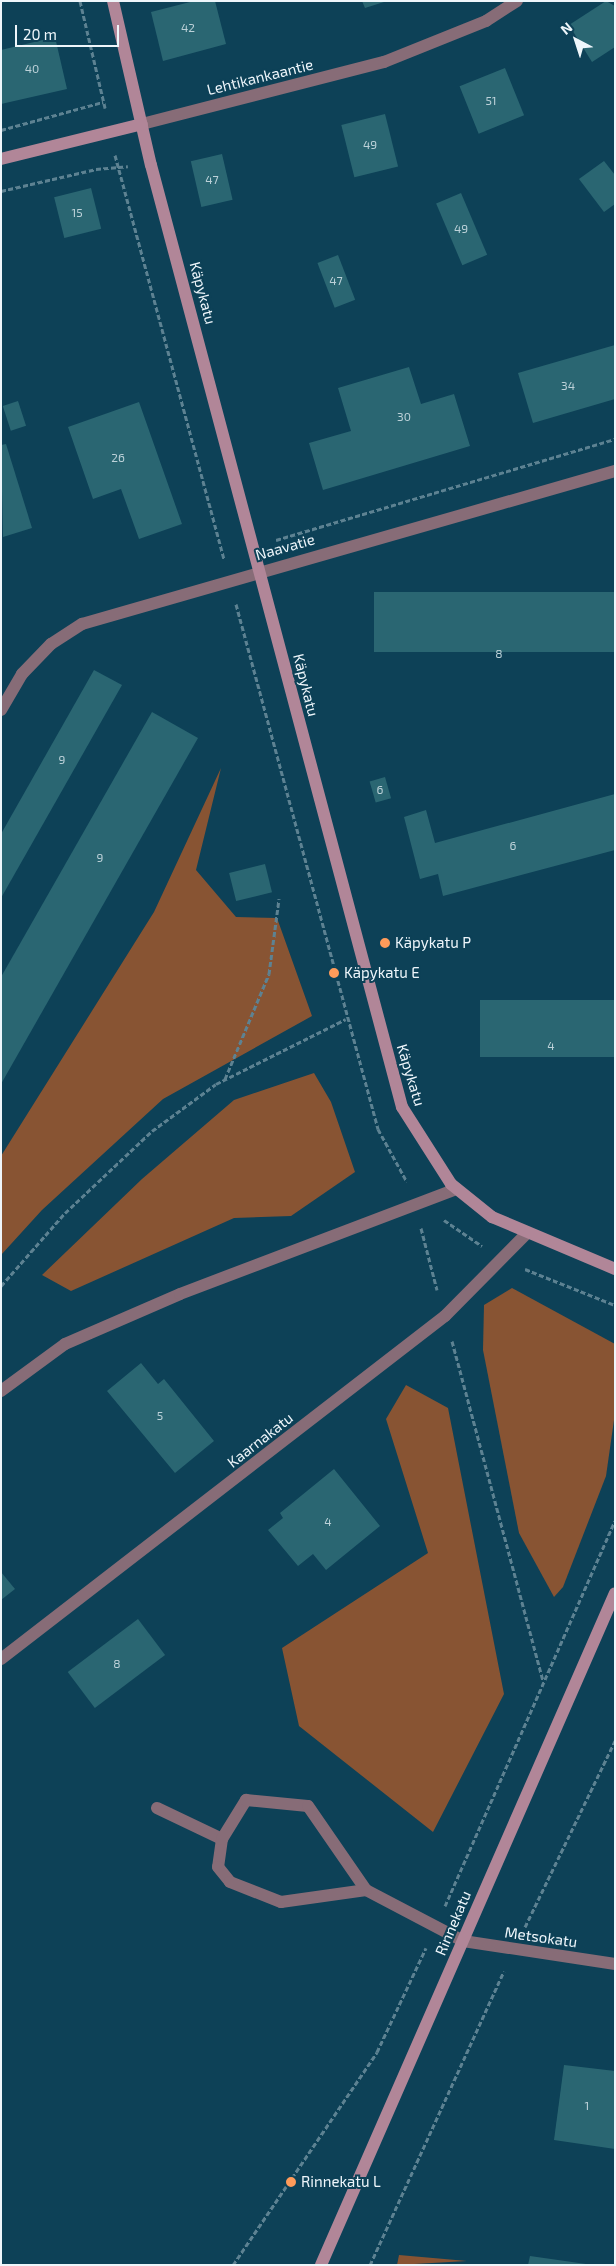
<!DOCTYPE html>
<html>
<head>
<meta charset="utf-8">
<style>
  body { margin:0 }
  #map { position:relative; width:616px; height:2266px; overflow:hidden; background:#0d4157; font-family:"Exo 2",sans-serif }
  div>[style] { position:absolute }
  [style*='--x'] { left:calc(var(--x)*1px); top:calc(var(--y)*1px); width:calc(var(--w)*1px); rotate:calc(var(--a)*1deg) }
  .forest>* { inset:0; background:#885433 }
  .building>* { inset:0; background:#2a6672; transform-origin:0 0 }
  .path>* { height:3px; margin-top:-1.5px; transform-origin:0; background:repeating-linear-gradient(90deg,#5d8292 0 5px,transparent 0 7.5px) }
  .lane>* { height:12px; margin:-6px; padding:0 6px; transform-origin:6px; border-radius:6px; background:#876c77 }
  .street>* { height:12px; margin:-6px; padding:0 6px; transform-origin:6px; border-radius:6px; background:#876c77 }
  .secondary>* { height:12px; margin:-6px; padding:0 6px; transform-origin:6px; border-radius:6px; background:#b18698 }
  .dots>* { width:14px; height:14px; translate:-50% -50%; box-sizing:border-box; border:2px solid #0d4157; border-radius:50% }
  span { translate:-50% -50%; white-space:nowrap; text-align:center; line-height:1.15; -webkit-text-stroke:4px #0d4157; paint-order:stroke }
  .number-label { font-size:12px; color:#bdd2d9 }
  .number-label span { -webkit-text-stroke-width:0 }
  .street-label { font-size:15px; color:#eef6fb }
  .poi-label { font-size:15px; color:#eef6fb }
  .left { translate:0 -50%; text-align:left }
  .frame { position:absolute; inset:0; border:2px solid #eef6fb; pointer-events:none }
  .north { position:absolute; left:551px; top:15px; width:50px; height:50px; -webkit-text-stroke:4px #0d4157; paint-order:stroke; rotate:320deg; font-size:14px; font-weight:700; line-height:20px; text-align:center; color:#eef6fb }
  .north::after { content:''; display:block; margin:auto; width:18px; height:22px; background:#eef6fb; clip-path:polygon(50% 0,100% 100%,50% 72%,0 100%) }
  .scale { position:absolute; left:15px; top:25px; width:104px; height:22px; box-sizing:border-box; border:2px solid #eef6fb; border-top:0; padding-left:6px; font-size:15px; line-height:18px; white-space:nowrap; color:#eef6fb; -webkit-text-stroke:4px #0d4157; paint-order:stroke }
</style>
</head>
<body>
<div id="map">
  <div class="forest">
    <div style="clip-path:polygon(221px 768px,196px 870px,236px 917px,277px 918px,312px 1016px,163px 1099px,42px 1210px,1px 1255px,1px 1156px,154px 912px)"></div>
    <div style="clip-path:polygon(314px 1073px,331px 1102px,355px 1172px,291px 1216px,234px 1218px,71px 1291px,42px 1275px,142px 1179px,234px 1100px)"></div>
    <div style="clip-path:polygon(512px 1288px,615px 1344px,615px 1413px,606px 1476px,563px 1587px,554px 1597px,519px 1533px,483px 1350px,484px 1305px)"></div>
    <div style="clip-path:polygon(406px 1385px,448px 1408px,504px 1694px,433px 1832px,299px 1726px,282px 1648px,428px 1553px,386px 1419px)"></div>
    <div style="clip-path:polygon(399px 2255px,467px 2261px,397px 2265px)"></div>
  </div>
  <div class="building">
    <div style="clip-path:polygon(194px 1px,215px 1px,226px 44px,163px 61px,151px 12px)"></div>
    <div style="clip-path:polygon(362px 1px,384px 1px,384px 2px,365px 8px)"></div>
    <div style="clip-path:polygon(606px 1px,615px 6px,615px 47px,592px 62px,569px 25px)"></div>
    <div style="clip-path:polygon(55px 37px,67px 89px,1px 104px,1px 50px)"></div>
    <div style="left:505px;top:68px;width:51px;height:49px;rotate:68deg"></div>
    <div style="left:385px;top:114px;width:54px;height:45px;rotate:76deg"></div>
    <div style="left:222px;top:154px;width:47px;height:32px;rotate:77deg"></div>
    <div style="clip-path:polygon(604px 161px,615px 175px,615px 204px,604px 212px,579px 179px)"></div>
    <div style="left:91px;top:188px;width:42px;height:38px;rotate:76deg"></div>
    <div style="left:461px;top:193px;width:67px;height:27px;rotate:67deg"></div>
    <div style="left:338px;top:255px;width:48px;height:22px;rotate:69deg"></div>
    <div style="clip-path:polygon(615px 345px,615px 399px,533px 423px,518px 373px)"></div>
    <div style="clip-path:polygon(409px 367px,421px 404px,454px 394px,470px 446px,323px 490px,309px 443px,351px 431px,338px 388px)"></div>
    <div style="left:18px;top:401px;width:26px;height:16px;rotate:72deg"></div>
    <div style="clip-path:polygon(139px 402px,182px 524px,139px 539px,121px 489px,93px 499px,68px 427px)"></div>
    <div style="clip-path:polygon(6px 444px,32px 528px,3px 537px,1px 445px)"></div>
    <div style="left:615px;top:592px;width:60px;height:241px;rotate:90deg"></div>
    <div style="clip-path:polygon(94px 670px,122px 685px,1px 898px,1px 834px)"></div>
    <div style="clip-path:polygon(152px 712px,198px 738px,1px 1084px,1px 977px)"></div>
    <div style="left:385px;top:777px;width:22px;height:16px;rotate:74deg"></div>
    <div style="clip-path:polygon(615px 794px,615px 850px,443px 896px,438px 874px,420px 879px,404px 817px,426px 810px,435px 843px)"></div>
    <div style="left:265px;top:864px;width:29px;height:37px;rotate:76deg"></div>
    <div style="left:615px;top:1000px;width:57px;height:135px;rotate:90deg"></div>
    <div style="clip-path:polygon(141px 1363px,158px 1384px,164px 1379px,214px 1441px,175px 1473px,107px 1391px)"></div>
    <div style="clip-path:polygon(334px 1469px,380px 1526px,326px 1570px,313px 1554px,298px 1566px,268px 1530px,283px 1518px,280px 1513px)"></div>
    <div style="clip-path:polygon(1px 1572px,15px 1589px,1px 1600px)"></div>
    <div style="left:138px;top:1619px;width:45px;height:88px;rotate:53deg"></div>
    <div style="clip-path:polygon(564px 2065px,615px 2071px,615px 2149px,554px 2140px)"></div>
    <div style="clip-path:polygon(530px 2256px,586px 2264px,586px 2265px,528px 2265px)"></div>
  </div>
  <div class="path">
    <div style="--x:80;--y:1;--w:110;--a:76.8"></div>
    <div style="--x:1;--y:130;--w:106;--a:-15.4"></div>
    <div style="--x:115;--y:155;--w:419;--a:74.9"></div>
    <div style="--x:1;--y:191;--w:98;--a:-13"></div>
    <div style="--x:96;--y:169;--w:32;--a:-5"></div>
    <div style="--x:276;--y:540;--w:354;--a:-16.6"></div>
    <div style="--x:236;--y:604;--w:544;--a:74.86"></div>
    <div style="--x:378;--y:1129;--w:60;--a:61.3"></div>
    <div style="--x:225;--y:1079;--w:114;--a:-67.3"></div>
    <div style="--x:269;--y:974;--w:76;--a:-82.4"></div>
    <div style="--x:444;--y:1220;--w:46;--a:34.4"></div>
    <div style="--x:421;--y:1228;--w:64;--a:75.5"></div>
    <div style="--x:525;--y:1269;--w:97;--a:21.8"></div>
    <div style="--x:1;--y:1286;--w:97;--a:-48.8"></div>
    <div style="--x:65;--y:1213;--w:120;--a:-43.3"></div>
    <div style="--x:152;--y:1131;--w:79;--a:-36.3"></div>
    <div style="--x:216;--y:1084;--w:145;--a:-26.6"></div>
    <div style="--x:452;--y:1341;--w:351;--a:75"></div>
    <div style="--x:445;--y:1906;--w:421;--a:-66.2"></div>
    <div style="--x:525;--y:1927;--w:207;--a:-64.2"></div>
    <div style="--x:233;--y:2265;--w:257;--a:-55.9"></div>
    <div style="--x:377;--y:2052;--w:115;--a:-64.8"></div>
    <div style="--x:370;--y:2265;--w:323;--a:-65.5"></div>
  </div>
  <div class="lane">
    <div style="--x:1;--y:1391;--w:79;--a:-36.3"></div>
    <div style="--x:65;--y:1344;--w:125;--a:-23.5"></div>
    <div style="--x:180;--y:1294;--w:296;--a:-20.8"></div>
    <div style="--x:157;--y:1808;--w:72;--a:25.5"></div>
    <div style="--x:222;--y:1839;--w:28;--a:98"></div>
    <div style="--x:218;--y:1867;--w:19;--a:51"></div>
    <div style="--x:230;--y:1882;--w:55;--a:21.4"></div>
    <div style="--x:281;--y:1902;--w:86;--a:-8"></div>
    <div style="--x:366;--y:1890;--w:110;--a:27.7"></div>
    <div style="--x:222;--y:1839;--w:46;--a:-58.4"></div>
    <div style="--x:246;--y:1800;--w:62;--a:5.5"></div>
    <div style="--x:308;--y:1806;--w:102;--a:55.4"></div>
  </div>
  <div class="street">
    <div style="--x:142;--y:124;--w:250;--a:-14.4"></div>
    <div style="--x:384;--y:62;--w:110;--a:-21.9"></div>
    <div style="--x:486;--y:21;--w:37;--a:-33"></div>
    <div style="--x:1;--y:710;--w:42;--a:-59.7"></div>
    <div style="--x:22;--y:674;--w:42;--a:-46"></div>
    <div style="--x:51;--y:644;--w:37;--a:-33"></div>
    <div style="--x:82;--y:624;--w:555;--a:-16.02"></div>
    <div style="--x:1;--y:1659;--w:561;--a:-37.69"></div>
    <div style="--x:445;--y:1316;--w:117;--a:-45.3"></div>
    <div style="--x:463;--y:1941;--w:154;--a:8.6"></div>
  </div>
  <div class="secondary">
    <div style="--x:113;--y:1;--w:168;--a:77"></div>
    <div style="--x:151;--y:165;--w:975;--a:75.08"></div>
    <div style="--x:402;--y:1107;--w:91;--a:57.5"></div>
    <div style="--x:451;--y:1184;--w:53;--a:38.8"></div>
    <div style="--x:492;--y:1217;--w:134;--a:22.9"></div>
    <div style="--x:1;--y:159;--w:145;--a:-13.9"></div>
    <div style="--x:321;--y:2265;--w:733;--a:-66.37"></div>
  </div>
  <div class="dots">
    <div style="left:385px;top:943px;background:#ff9b5a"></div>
    <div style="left:334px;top:973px;background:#ff9b5a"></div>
    <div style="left:291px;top:2182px;background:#ff9b5a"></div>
  </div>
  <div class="number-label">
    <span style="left:188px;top:28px">42</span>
    <span style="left:32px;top:69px">40</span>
    <span style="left:491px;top:101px">51</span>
    <span style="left:370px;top:145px">49</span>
    <span style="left:212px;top:180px">47</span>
    <span style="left:77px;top:213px">15</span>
    <span style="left:461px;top:229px">49</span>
    <span style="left:336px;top:281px">47</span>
    <span style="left:568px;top:386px">34</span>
    <span style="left:404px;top:417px">30</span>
    <span style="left:118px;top:458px">26</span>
    <span style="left:499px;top:654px">8</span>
    <span style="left:62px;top:760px">9</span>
    <span style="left:380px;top:790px">6</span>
    <span style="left:513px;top:846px">6</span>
    <span style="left:100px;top:858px">9</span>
    <span style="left:551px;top:1046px">4</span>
    <span style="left:160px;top:1416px">5</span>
    <span style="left:328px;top:1522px">4</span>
    <span style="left:117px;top:1664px">8</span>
    <span style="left:587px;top:2106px">1</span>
  </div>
  <div class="street-label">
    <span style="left:260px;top:77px;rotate:-14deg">Lehtikankaantie</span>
    <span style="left:203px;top:293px;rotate:75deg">Käpykatu</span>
    <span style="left:285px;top:547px;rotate:-16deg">Naavatie</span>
    <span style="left:306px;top:685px;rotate:76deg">Käpykatu</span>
    <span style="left:411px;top:1075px;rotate:73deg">Käpykatu</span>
    <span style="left:260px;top:1440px;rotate:-38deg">Kaarnakatu</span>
    <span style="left:453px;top:1923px;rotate:-67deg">Rinnekatu</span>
    <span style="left:541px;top:1937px;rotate:8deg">Metsokatu</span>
  </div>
  <div class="poi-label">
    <span class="left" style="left:395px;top:943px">Käpykatu P</span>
    <span class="left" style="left:344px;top:973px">Käpykatu E</span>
    <span class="left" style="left:301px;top:2182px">Rinnekatu L</span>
  </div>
  <div class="frame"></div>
  <div class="north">N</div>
  <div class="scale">20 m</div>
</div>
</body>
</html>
